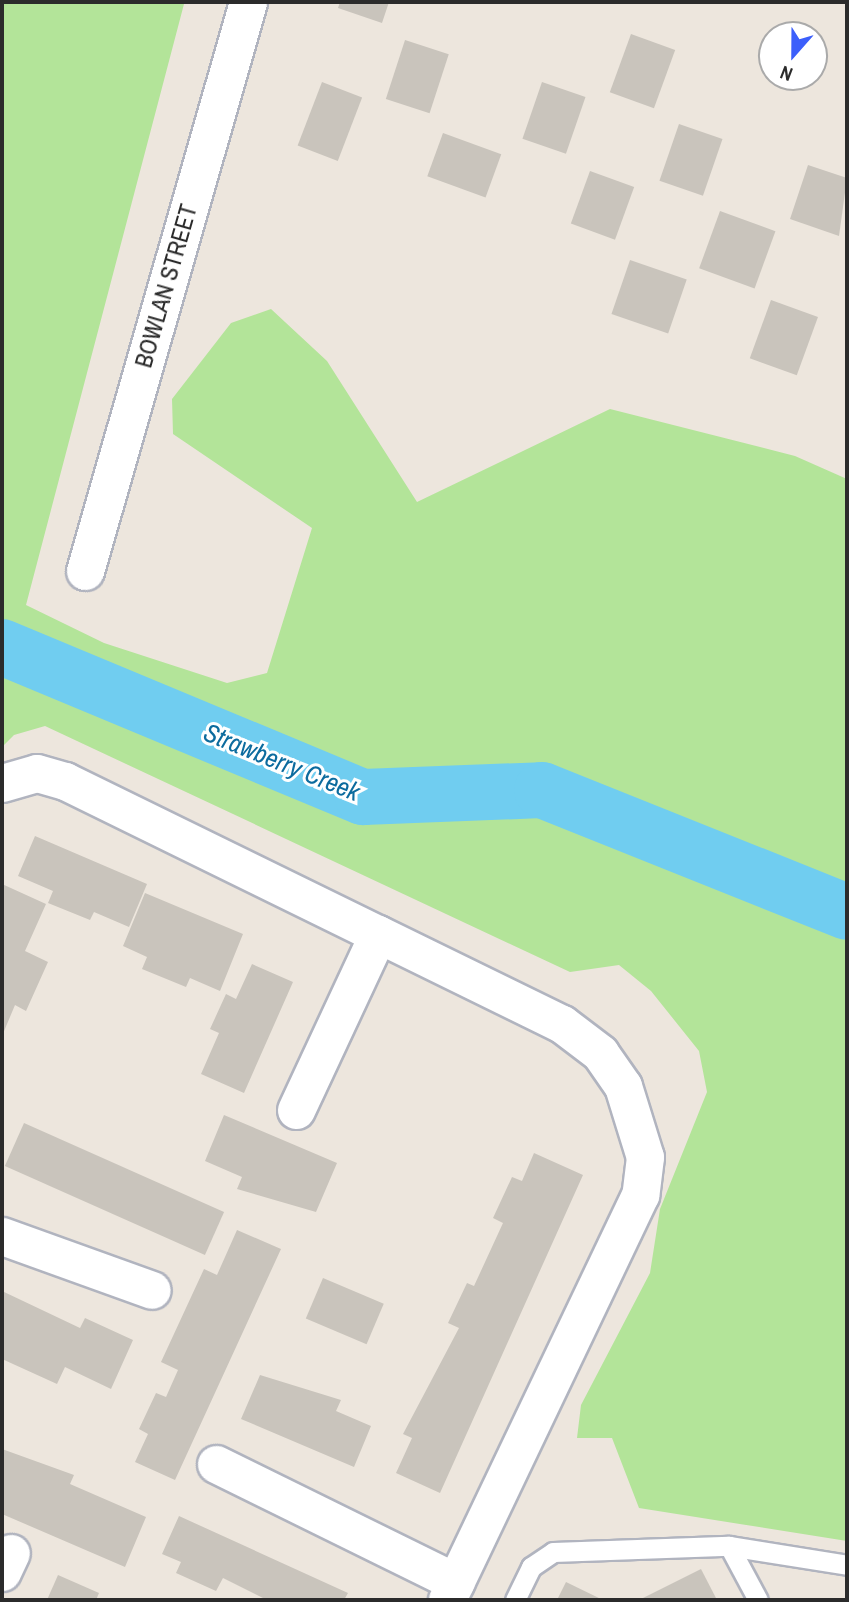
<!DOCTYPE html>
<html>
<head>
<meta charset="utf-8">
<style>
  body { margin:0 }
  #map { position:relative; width:849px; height:1602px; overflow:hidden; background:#ede6dd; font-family:"Archivo Narrow",sans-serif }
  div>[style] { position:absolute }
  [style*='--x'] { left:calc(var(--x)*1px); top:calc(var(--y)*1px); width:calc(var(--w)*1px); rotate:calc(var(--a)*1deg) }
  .green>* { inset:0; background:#b3e499 }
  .river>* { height:56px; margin:-28px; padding:0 28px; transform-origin:28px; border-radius:28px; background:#70cdf0 }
  .building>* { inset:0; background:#c9c4bc; transform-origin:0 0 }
  .roads { filter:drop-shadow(2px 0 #b1b4bf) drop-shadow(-2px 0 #b1b4bf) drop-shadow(0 2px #b1b4bf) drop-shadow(0 -2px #b1b4bf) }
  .lane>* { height:19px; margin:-9.5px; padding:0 9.5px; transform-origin:9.5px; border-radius:9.5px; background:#fff }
  .street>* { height:37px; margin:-18.5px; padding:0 18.5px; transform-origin:18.5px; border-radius:18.5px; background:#fff }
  span { translate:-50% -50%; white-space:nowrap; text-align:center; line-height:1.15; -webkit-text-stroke:6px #fff; paint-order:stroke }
  .street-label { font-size:24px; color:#2b2b2b }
  .water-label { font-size:26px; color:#0c6b9e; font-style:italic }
  .frame { position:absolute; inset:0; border:4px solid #2b2b2b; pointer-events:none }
  .north { position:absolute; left:758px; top:21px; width:70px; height:70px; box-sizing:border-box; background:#fff; border:2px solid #aaa; border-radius:50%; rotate:201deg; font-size:19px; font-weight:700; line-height:28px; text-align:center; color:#2b2b2b }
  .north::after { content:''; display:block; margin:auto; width:24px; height:32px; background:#3c5ffb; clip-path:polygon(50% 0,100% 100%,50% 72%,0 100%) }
</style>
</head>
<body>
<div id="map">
  <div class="green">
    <div style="clip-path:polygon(2px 2px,184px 4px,26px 605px,104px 643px,227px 683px,267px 673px,312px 528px,173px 434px,172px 399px,231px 323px,271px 309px,327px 361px,417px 502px,610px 409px,795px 456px,847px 479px,847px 1541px,639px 1508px,612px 1438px,577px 1438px,581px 1405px,650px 1273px,660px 1209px,707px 1092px,699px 1051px,651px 991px,619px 965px,570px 972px,45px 726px,14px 735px,2px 747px)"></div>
  </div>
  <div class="river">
    <div style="--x:2;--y:647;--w:391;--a:22.6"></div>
    <div style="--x:363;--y:797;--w:179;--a:-2.2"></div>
    <div style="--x:542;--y:790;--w:328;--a:21.8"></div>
  </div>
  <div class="building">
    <div style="clip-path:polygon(340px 2px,389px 2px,382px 23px,338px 8px)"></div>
    <div style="left:631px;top:34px;width:47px;height:62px;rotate:20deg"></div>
    <div style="left:405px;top:40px;width:46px;height:62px;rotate:18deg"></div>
    <div style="left:322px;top:82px;width:43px;height:68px;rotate:21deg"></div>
    <div style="left:542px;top:82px;width:46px;height:60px;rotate:19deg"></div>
    <div style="left:679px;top:124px;width:46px;height:60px;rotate:19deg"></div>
    <div style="left:443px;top:133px;width:62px;height:46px;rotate:20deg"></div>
    <div style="clip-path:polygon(808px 165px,847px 178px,839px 236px,790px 219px)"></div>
    <div style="left:590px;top:171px;width:47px;height:56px;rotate:20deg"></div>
    <div style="left:720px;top:211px;width:59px;height:61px;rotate:20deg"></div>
    <div style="left:630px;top:260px;width:60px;height:57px;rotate:19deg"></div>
    <div style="left:771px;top:300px;width:50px;height:62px;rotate:20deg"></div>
    <div style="clip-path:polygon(35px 836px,147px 884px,129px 927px,94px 912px,90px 920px,48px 903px,53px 891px,18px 876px)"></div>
    <div style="clip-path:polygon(2px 884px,46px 904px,25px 951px,48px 962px,26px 1011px,15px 1005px,2px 1036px)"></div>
    <div style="clip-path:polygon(145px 893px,243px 934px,220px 991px,190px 978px,186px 987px,142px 969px,147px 957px,123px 946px)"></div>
    <div style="clip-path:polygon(252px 964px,293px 982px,244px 1093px,201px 1074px,219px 1033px,210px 1029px,226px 994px,236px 999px)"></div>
    <div style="clip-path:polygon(224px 1115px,337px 1163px,316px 1212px,237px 1189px,242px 1177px,205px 1161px)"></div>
    <div style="left:24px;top:1123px;width:219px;height:47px;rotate:24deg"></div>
    <div style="clip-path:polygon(534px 1153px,583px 1175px,440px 1493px,396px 1473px,412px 1438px,403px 1434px,459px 1328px,448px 1323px,467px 1283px,474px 1286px,503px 1223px,493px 1218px,512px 1177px,522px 1181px)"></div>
    <div style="clip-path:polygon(237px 1230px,281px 1249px,175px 1480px,135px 1462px,148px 1434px,139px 1429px,156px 1393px,166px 1397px,178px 1370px,161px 1362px,204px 1269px,217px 1275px)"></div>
    <div style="left:323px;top:1278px;width:66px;height:44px;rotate:23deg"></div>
    <div style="clip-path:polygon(2px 1291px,80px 1328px,85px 1318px,133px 1340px,111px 1389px,65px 1367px,57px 1384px,2px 1359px)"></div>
    <div style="clip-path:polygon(260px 1375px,341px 1400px,336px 1411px,371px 1426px,354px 1467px,241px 1419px)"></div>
    <div style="clip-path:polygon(2px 1449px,74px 1475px,70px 1484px,146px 1517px,125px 1567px,2px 1514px)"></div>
    <div style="clip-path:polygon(179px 1516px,348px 1593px,344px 1600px,267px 1600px,223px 1578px,216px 1591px,176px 1573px,181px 1562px,162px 1554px)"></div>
    <div style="clip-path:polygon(701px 1569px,717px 1600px,639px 1600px)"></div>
    <div style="clip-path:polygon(58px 1575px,99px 1593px,96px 1600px,47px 1600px)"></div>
    <div style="clip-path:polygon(566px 1582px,603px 1600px,557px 1600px)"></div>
  </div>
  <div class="roads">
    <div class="lane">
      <div style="--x:729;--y:1546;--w:61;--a:61.8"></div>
      <div style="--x:515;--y:1600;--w:37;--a:-64"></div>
      <div style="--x:531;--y:1567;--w:27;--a:-34"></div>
      <div style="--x:553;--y:1552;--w:176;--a:-2"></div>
      <div style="--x:729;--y:1546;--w:120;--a:9.1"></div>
    </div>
    <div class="street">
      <div style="--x:85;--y:571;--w:592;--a:-74.01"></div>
      <div style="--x:2;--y:783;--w:36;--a:-16"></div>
      <div style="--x:37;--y:773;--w:29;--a:16"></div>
      <div style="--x:65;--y:781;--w:348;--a:26.1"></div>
      <div style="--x:378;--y:934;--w:205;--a:26.1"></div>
      <div style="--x:562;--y:1024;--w:48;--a:37.3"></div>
      <div style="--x:600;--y:1053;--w:40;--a:55.1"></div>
      <div style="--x:623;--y:1086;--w:74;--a:72.8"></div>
      <div style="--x:645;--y:1157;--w:38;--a:97"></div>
      <div style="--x:640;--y:1195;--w:449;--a:115.5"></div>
      <div style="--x:296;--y:1110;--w:194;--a:-65"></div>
      <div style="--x:2;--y:1236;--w:159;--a:19.8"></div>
      <div style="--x:216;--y:1464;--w:267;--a:26.2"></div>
      <div style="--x:2;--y:1572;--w:21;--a:-65"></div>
    </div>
  </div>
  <div class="street-label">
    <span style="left:166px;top:286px;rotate:-74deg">BOWLAN STREET</span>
  </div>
  <div class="water-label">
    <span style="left:282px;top:762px;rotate:22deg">Strawberry Creek</span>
  </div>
  <div class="frame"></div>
  <div class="north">N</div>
</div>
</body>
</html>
